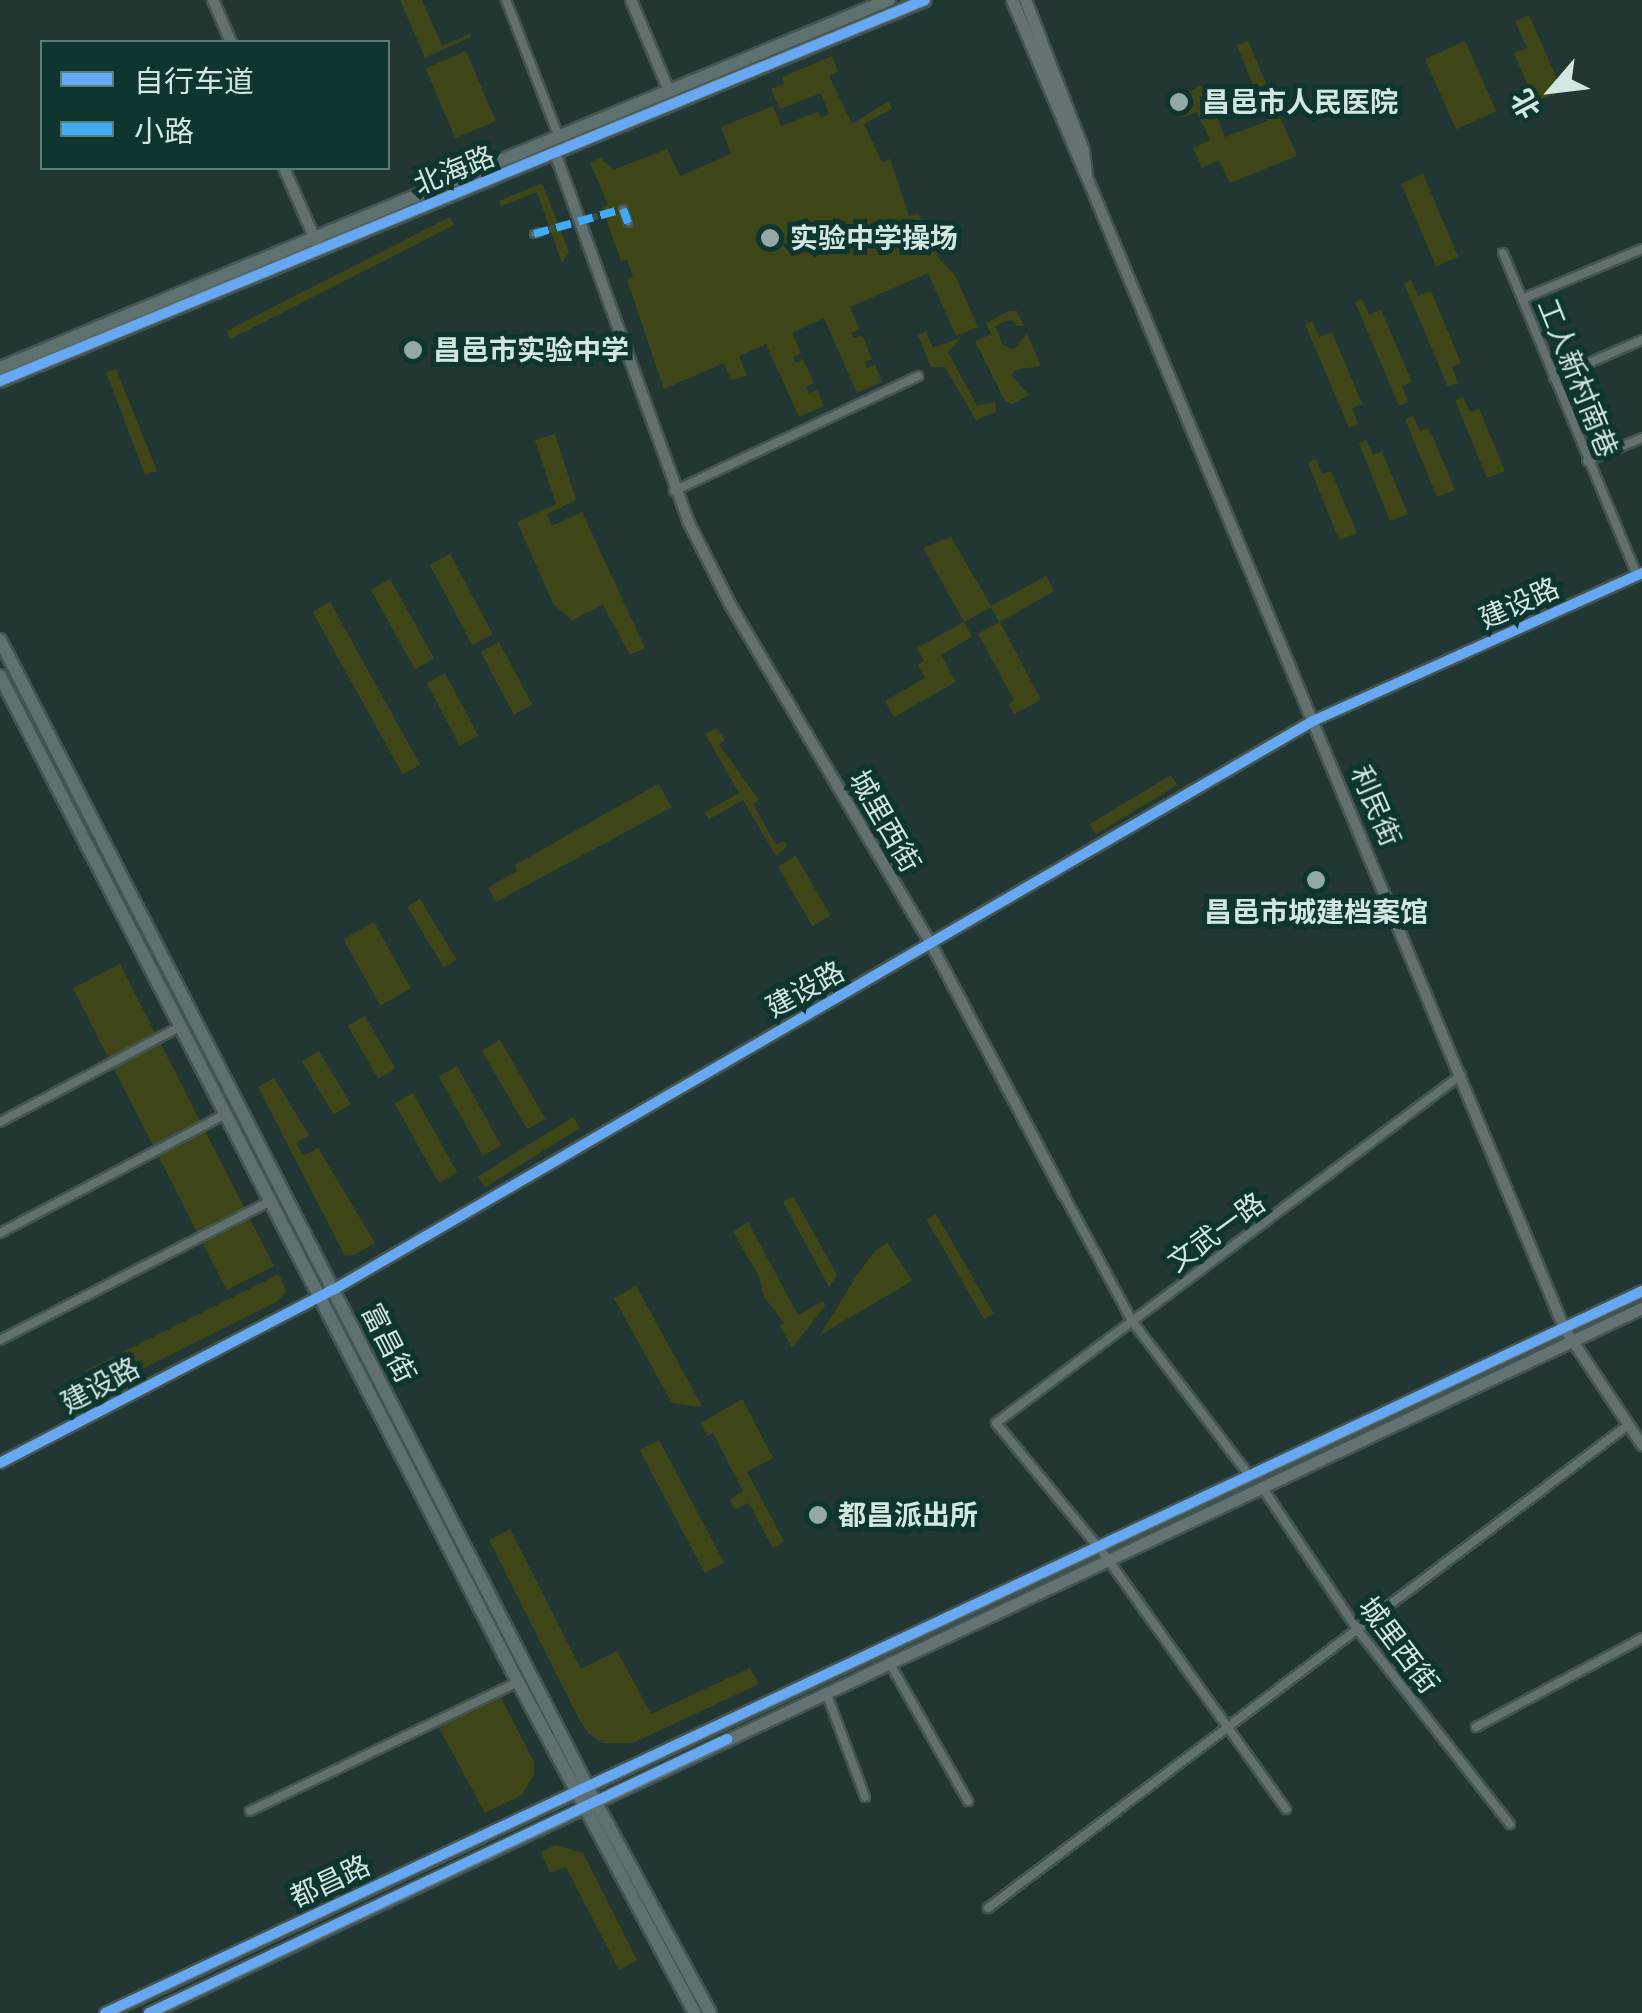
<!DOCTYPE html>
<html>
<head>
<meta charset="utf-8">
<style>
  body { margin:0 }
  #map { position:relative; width:1642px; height:2013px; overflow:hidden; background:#223734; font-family:"Golos Text","Noto Sans SC",sans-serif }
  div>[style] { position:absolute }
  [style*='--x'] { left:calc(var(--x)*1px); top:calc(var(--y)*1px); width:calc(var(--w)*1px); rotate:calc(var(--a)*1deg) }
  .green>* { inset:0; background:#3e4617; transform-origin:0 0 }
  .pedestrian-tunnel>* { height:6px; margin-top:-3px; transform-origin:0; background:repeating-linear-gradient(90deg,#3c514e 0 6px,transparent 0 9px) }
  .roads { filter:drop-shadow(2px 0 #435552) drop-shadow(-2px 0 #435552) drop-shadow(0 2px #435552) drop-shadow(0 -2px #435552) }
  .pedestrian>* { height:6px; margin:-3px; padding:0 3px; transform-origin:3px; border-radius:3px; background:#637070 }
  .minor>* { height:8px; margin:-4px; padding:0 4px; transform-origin:4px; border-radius:4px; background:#637070 }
  .tertiary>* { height:10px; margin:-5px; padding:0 5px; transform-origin:5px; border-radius:5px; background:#637070 }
  .secondary>* { height:11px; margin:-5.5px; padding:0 5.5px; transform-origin:5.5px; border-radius:5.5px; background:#637273 }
  .primary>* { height:12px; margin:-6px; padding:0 6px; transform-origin:6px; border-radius:6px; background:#5e7070 }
  .quiet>* { height:8px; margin-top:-4px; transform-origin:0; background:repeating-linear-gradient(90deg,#42abf6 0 15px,transparent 0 23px) }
  .cycleway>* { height:10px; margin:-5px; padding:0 5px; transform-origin:5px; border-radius:5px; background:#66a8f1 }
  .dots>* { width:28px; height:28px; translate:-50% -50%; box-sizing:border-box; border:5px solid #0e352f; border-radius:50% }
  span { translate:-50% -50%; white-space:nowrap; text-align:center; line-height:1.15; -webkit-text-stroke:10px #0e352f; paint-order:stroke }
  .poi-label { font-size:28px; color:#d2e6e2; font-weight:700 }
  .left { translate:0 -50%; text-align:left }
  .street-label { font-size:28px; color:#d2e6e2 }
  .legend { position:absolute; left:40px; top:40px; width:350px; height:130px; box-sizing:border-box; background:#0e352f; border:2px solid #5c7c77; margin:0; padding:12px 18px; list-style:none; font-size:30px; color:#d2e6e2 }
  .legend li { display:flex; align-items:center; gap:20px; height:50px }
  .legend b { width:50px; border:2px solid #5c7c77 }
  .north { position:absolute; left:1502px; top:40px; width:100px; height:100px; -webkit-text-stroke:8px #0e352f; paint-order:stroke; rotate:242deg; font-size:28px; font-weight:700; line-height:40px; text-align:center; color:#d2e6e2 }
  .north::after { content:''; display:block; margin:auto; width:35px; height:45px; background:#d2e6e2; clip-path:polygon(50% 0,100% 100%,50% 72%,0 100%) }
</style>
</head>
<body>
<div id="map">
  <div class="green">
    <div style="clip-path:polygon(400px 0,422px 0,442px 46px,470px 34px,457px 0,471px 37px,425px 58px)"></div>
    <div style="clip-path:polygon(1529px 15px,1562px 91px,1535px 102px,1514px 53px,1527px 48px,1515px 21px)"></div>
    <div style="clip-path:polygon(1248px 41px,1297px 156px,1230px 183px,1219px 160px,1202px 168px,1193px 148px,1210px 140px,1197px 112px,1181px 118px,1172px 100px,1204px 84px,1225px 137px,1267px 121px,1237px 45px)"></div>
    <div style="left:1465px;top:41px;width:77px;height:44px;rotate:66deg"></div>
    <div style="left:466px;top:51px;width:76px;height:44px;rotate:67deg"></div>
    <div style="clip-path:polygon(832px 56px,838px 71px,829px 76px,852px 124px,888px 101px,892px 109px,864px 124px,882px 162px,890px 159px,909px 216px,918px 213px,940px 260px,955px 275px,978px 327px,956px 336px,928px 273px,850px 307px,859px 329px,851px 333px,854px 338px,862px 335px,872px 359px,865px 362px,867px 368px,875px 365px,882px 382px,857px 393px,824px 318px,792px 333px,801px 353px,793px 357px,795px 363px,803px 359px,814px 383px,806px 387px,809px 393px,817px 390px,824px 406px,799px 417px,766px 344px,739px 356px,747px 376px,731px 380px,724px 363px,664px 389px,627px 280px,633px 276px,627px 260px,621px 261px,602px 207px,608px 205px,590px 162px,601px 158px,613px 170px,667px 149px,680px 176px,731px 154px,721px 127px,773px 106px,781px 126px,818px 112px,821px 118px,829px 114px,821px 93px,780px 109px,771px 89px,784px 84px,782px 77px)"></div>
    <div style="left:1423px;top:174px;width:90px;height:24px;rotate:67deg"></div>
    <div style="clip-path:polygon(542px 183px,569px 252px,562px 263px,537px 192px,501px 206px,499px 201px)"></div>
    <div style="left:450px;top:217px;width:9px;height:251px;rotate:63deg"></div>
    <div style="clip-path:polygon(1411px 280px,1418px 296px,1431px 291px,1461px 363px,1452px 367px,1458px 383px,1448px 387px,1404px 283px)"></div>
    <div style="clip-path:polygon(1362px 299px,1369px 315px,1381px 310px,1412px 382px,1402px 386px,1408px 402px,1399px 406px,1355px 302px)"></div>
    <div style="clip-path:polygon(1009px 311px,1017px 311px,1024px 326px,1017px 326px,1013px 320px,1000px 323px,996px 327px,1002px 344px,1013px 350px,1027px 334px,1041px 366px,1015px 370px,1012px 376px,1029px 395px,1012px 404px,1005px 401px,975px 341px,991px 334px,986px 323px)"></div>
    <div style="clip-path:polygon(1312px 321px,1319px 337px,1332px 332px,1362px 404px,1352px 408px,1358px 424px,1349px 428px,1305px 324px)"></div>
    <div style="clip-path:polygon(926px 332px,933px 348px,962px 337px,948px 352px,977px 406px,995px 402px,996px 412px,976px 420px,945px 367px,931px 367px,918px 335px)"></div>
    <div style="clip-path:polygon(116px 369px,157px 471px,145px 475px,106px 372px)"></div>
    <div style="clip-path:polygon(1463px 397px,1470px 412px,1479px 409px,1505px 471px,1487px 478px,1455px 400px)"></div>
    <div style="clip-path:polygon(1413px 416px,1420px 431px,1429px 428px,1455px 490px,1437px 497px,1405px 419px)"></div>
    <div style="clip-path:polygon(555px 434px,576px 500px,547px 514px,552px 526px,582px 512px,645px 648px,630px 655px,603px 605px,572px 620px,554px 605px,517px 522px,556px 504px,535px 440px)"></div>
    <div style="clip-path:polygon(1366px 440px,1373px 455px,1382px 452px,1408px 514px,1390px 521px,1359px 443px)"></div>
    <div style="clip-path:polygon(1316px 459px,1322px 474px,1331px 471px,1357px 533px,1339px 540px,1308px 463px)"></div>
    <div style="clip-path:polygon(951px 537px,991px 606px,1046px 576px,1054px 591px,1000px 622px,1041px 700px,1014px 714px,1009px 704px,1014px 700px,978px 634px,999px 622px,991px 607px,964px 622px,972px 637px,941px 655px,956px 682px,894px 717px,885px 701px,925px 678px,918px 665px,924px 661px,917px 648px,964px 622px,923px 548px)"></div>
    <div style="left:450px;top:554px;width:91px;height:23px;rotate:62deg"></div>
    <div style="left:390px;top:579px;width:91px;height:22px;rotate:61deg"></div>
    <div style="left:330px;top:602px;width:186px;height:20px;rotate:61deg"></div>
    <div style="left:499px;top:642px;width:71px;height:21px;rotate:62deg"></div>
    <div style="left:445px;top:673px;width:71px;height:21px;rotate:62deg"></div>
    <div style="clip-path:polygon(717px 728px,725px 740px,719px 745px,759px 800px,753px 804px,776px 845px,784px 841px,787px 846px,776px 856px,743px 800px,709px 819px,704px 813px,739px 793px,705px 734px)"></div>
    <div style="left:1171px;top:775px;width:12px;height:95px;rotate:59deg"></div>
    <div style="clip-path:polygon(658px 784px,672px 807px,496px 902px,488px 888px,517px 871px,515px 865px)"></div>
    <div style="left:796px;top:856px;width:69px;height:21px;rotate:60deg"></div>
    <div style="left:420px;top:899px;width:71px;height:15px;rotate:59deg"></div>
    <div style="left:374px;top:922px;width:76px;height:35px;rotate:61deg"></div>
    <div style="left:120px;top:964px;width:339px;height:53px;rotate:63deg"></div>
    <div style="left:365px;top:1016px;width:61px;height:20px;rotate:60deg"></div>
    <div style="left:500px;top:1040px;width:91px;height:21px;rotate:60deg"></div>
    <div style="left:319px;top:1051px;width:62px;height:20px;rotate:59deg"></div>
    <div style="left:457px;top:1066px;width:91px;height:21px;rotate:61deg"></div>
    <div style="clip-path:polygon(274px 1078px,309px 1135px,296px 1143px,303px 1156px,318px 1148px,375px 1243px,354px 1255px,345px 1256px,258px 1087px)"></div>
    <div style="left:413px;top:1093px;width:91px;height:21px;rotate:61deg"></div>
    <div style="left:573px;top:1117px;width:13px;height:112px;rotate:58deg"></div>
    <div style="clip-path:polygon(793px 1196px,837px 1275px,829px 1287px,783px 1202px)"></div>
    <div style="left:936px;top:1214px;width:115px;height:11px;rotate:60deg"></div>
    <div style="clip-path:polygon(748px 1222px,798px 1315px,823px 1301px,825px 1306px,792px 1348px,780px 1326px,784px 1323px,764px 1297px,759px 1276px,733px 1232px)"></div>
    <div style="clip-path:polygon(888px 1243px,912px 1281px,820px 1335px,857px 1275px,876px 1250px)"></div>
    <div style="clip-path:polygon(279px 1274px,286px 1292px,276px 1302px,96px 1392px,85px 1371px)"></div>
    <div style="clip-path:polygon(636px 1286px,702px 1406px,700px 1407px,672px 1403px,614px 1298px)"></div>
    <div style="clip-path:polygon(742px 1399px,773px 1458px,747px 1472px,784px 1541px,773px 1548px,749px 1503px,734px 1509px,730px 1500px,743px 1491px,713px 1433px,707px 1436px,701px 1423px)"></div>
    <div style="left:659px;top:1440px;width:139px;height:22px;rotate:62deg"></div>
    <div style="clip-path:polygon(510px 1529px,581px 1669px,617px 1651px,651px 1714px,750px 1668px,759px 1684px,633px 1743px,602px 1743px,588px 1733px,579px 1719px,489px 1540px)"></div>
    <div style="clip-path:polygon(500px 1696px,534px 1762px,534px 1774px,522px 1795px,485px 1813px,438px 1726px)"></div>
    <div style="clip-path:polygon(555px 1845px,583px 1853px,637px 1960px,619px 1970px,566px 1867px,550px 1873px,541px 1852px)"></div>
  </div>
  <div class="pedestrian-tunnel">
    <div style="--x:540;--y:232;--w:86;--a:-15.5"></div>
  </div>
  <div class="roads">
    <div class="pedestrian">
      <div style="--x:623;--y:209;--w:15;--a:70"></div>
      <div style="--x:534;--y:234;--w:6;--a:-18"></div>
    </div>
    <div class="minor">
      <div style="--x:506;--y:0;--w:147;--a:68.9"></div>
      <div style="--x:1503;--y:253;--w:349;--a:67.4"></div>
      <div style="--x:1522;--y:299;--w:130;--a:-22.6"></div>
      <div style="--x:1554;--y:378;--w:96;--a:-23.4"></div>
      <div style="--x:1587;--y:461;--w:60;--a:-22.7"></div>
      <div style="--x:674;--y:491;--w:270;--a:-25.2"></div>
      <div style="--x:0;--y:1122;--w:205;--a:-27.9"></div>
      <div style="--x:1064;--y:1195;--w:143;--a:61.6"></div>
      <div style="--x:1132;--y:1321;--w:193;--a:52.8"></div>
      <div style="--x:0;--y:1233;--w:255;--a:-27.8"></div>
      <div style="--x:0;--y:1340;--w:305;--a:-27.2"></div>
      <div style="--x:1262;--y:1487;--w:171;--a:56.2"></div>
      <div style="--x:1357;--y:1629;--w:248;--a:51.9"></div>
      <div style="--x:889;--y:1662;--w:160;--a:60.4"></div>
      <div style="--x:826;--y:1692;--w:112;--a:69.6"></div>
      <div style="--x:1476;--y:1727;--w:188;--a:-28.2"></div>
      <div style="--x:1286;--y:1809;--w:307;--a:-125.5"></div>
      <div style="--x:1108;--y:1559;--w:176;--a:-129.5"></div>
      <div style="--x:996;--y:1423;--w:581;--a:-36.81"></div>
      <div style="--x:250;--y:1811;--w:297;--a:-25.7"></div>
      <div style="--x:988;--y:1908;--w:802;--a:-37.04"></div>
    </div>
    <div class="tertiary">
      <div style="--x:213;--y:0;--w:46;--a:66.8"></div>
      <div style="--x:631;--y:0;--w:99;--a:67.3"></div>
      <div style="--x:555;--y:153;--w:391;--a:70.1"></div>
      <div style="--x:688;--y:521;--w:95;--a:63.2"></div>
      <div style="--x:731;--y:606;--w:393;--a:59.4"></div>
      <div style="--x:931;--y:944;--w:284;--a:62.1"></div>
      <div style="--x:284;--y:168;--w:83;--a:66.5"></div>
      <div style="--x:1086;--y:175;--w:1248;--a:67.48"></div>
      <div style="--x:1564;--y:1328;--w:141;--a:56.3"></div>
      <div style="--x:0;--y:1463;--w:375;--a:-27.5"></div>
      <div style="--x:333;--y:1290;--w:1133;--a:-30.14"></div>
      <div style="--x:1313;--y:721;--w:361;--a:-24.2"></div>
    </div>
    <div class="secondary">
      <div style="--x:1012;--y:0;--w:190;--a:67.1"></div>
      <div style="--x:1086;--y:175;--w:25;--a:-97"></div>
      <div style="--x:1083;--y:150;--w:161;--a:-111.1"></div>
      <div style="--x:105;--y:2013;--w:1698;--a:-25.16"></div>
      <div style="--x:149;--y:2013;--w:1651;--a:-25.28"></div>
    </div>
    <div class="primary">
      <div style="--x:0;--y:368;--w:962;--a:-22.49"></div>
      <div style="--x:0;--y:381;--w:1000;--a:-22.39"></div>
      <div style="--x:0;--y:640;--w:1305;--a:62.87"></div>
      <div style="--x:595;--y:1801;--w:241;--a:61.5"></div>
      <div style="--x:0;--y:676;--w:1132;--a:62.76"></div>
      <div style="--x:518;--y:1682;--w:375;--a:61.9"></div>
    </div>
  </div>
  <div class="quiet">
    <div style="--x:534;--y:234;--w:92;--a:-15.7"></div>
    <div style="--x:623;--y:209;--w:15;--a:70"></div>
  </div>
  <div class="cycleway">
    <div style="--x:0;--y:381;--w:1000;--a:-22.39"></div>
    <div style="--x:0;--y:1463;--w:375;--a:-27.5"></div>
    <div style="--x:333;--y:1290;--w:1133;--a:-30.14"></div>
    <div style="--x:1313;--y:721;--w:361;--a:-24.2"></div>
    <div style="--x:105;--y:2013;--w:1698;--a:-25.16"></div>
    <div style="--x:149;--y:2013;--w:640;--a:-25.36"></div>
  </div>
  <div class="dots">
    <div style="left:1179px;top:102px;background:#94a9a5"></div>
    <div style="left:770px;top:238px;background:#94a9a5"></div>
    <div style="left:413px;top:350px;background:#94a9a5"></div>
    <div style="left:1316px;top:880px;background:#94a9a5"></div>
    <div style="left:818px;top:1515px;background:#94a9a5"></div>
  </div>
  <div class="poi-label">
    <span class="left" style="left:1202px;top:102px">昌邑市人民医院</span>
    <span class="left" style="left:790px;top:238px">实验中学操场</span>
    <span class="left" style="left:433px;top:350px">昌邑市实验中学</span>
    <span style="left:1316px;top:912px">昌邑市城建档案馆</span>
    <span class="left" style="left:838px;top:1515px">都昌派出所</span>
  </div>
  <div class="street-label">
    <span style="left:454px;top:170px;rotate:-22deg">北海路</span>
    <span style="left:1578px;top:378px;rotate:68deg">工人新村南巷</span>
    <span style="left:1519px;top:603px;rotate:-24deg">建设路</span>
    <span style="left:1376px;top:806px;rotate:67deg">利民街</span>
    <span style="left:885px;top:821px;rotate:60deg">城里西街</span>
    <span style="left:805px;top:989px;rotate:-29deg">建设路</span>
    <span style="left:1216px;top:1232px;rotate:-36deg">文武一路</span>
    <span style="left:389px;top:1343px;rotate:63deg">富昌街</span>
    <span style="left:100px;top:1385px;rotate:-28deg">建设路</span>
    <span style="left:1399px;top:1645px;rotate:53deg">城里西街</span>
    <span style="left:330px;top:1881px;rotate:-25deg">都昌路</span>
  </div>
  <ul class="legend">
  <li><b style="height:12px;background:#66a8f1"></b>自行车道</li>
  <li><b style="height:12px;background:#42abf6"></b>小路</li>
  </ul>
  <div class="north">北</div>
</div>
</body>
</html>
